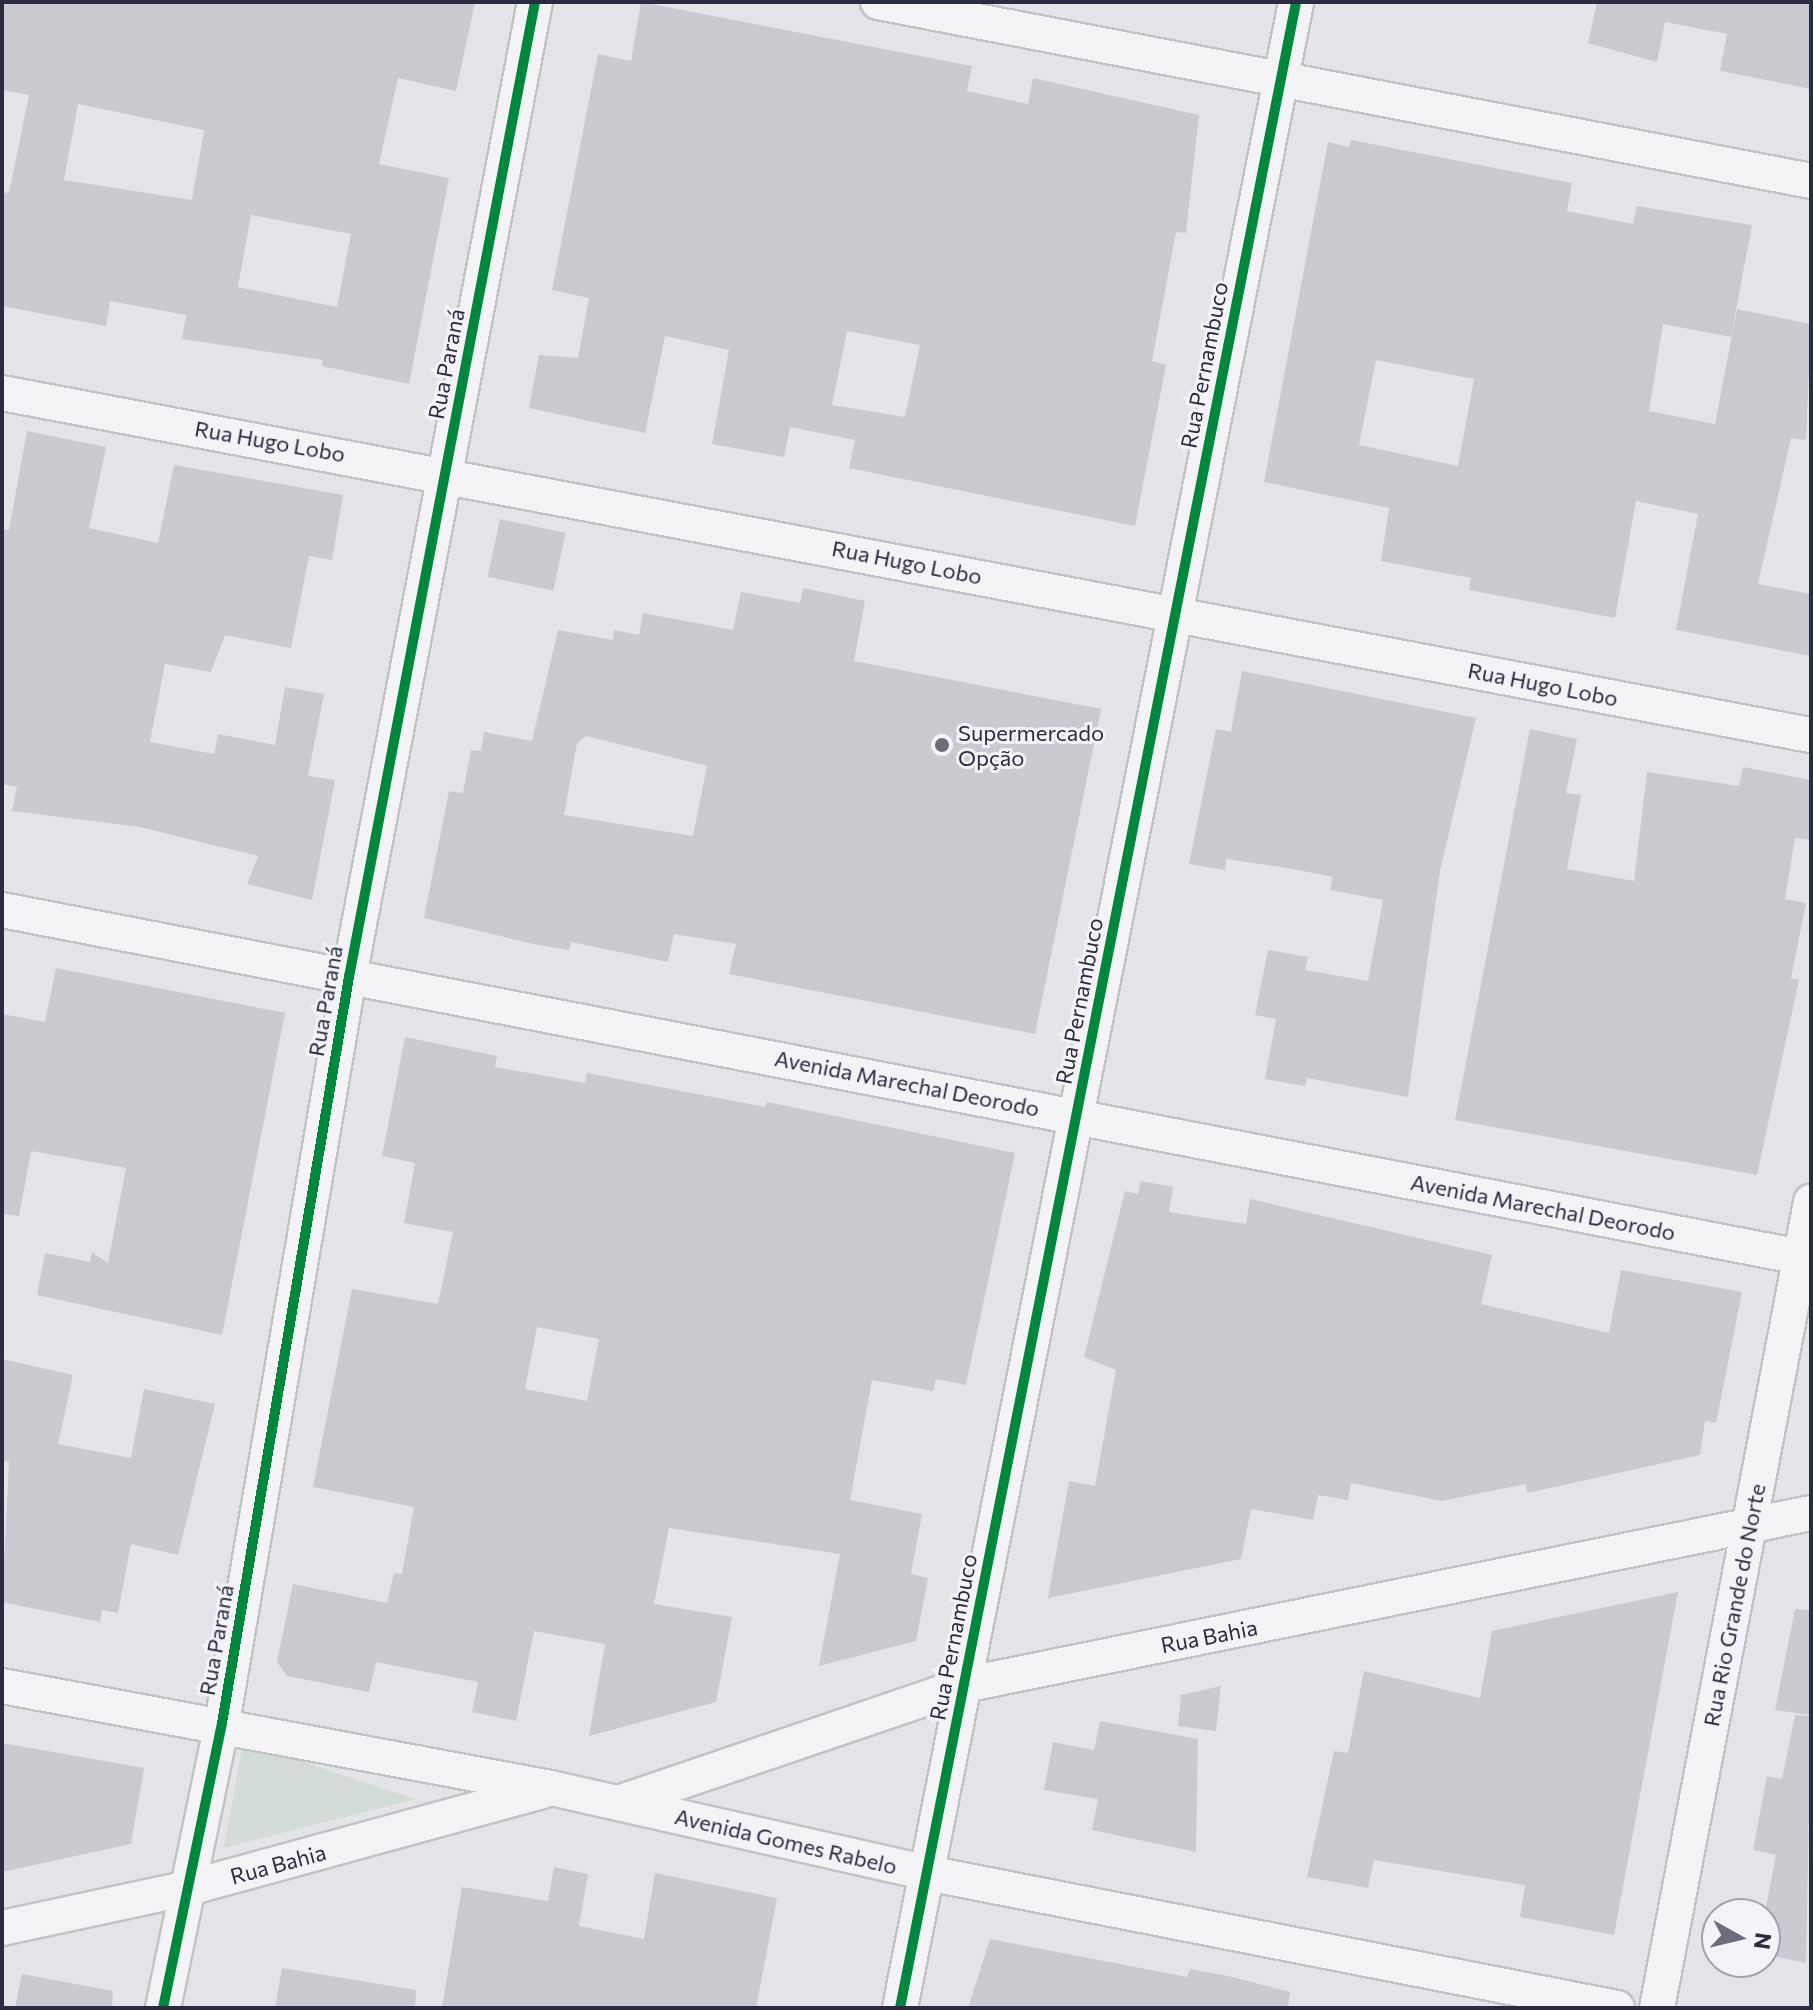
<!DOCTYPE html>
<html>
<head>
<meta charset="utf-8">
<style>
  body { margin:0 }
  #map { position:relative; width:1813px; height:2010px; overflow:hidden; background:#e5e5e9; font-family:Commissioner,sans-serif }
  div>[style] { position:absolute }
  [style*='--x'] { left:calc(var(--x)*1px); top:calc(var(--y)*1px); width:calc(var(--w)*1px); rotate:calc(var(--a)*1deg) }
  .green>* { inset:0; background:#d3dcd6 }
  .building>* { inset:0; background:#cacbd0; transform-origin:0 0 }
  .roads { filter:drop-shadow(2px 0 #c3c3c7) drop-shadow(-2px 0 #c3c3c7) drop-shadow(0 2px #c3c3c7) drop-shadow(0 -2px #c3c3c7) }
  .street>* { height:34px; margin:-17px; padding:0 17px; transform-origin:17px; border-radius:17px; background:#f4f4f6 }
  .cycleway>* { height:10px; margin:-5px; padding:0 5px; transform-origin:5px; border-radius:5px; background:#00873e }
  .dots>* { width:22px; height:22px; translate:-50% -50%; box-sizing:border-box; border:4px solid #f3f3f8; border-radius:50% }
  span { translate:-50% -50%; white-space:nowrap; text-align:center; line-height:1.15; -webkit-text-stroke:6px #f3f3f8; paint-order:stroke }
  .street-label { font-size:22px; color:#2b2c42 }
  .poi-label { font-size:22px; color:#2b2c42 }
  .left { translate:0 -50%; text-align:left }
  .frame { position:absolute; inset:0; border:4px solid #2b2c42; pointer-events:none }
  .north { position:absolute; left:1701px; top:1898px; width:80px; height:80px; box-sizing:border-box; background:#f3f3f8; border:2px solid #a3a3af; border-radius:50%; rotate:98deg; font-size:22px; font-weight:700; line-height:32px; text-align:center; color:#2b2c42 }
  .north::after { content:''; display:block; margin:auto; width:28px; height:36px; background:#6c6d7c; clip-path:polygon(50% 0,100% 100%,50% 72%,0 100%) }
</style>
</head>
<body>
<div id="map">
  <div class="green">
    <div style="clip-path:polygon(243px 1742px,415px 1799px,224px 1848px)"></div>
  </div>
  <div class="building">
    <div style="clip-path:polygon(evenodd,2px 2px,475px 2px,456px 91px,398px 78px,379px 164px,449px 178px,409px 384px,322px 366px,323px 360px,182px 339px,186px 315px,110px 301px,106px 326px,2px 306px,2px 192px,9px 193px,29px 95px,2px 90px,2px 2px,78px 104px,204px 130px,192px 200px,64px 180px,78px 104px,2px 2px,251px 215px,351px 234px,337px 307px,238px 287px,251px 215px)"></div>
    <div style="clip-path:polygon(evenodd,641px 2px,972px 66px,967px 91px,1028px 104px,1033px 78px,1199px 115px,1186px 233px,1176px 232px,1152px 361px,1166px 365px,1135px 526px,849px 468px,855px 440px,790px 427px,784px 457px,712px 444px,729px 350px,665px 336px,645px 433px,529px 408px,539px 355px,578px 358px,589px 298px,552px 290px,598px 54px,631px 61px,641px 2px,847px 331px,920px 345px,905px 417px,832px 405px,847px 331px)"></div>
    <div style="clip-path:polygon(1597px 2px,1811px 2px,1811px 89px,1720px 71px,1727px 34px,1665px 22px,1657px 62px,1588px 43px)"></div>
    <div style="clip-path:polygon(evenodd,1351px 140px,1572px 183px,1567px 211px,1633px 224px,1637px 206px,1752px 225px,1731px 337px,1663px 324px,1649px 411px,1715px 424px,1737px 309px,1811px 324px,1806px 440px,1791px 438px,1758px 584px,1811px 594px,1811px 656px,1676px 630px,1698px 514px,1636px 501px,1615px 618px,1469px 590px,1471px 578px,1381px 561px,1389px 508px,1264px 482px,1328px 142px,1349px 147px,1351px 140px,1376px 360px,1474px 379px,1458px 466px,1359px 445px,1376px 360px)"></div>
    <div style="clip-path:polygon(27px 431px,106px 447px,89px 528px,158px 543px,174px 465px,343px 495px,332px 560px,309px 556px,291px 648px,225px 635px,211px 672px,165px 664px,150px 742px,214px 754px,218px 734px,275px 745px,285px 687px,324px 694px,308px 776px,335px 780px,312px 900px,247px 884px,258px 856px,140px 827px,12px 811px,17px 787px,2px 784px,2px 529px,9px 530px)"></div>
    <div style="left:500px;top:519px;width:67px;height:59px;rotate:12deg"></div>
    <div style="clip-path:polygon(evenodd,803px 588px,865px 601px,854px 661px,1101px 709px,1035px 1034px,729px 974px,736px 944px,674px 934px,668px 962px,571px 942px,569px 950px,538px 945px,424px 918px,449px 791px,463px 793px,471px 750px,481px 751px,484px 732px,532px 741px,558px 630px,613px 640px,614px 630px,639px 635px,643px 613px,733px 630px,741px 592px,800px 603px,803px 588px,586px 736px,707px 766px,693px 836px,564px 815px,577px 743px,586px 736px)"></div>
    <div style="clip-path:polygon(1242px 671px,1476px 718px,1440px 871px,1408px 1097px,1307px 1078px,1305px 1086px,1265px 1079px,1276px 1019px,1255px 1015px,1268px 950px,1308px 957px,1305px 970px,1368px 981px,1383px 900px,1330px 890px,1333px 877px,1288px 868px,1226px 859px,1225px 870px,1189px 864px,1216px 729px,1231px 732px)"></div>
    <div style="clip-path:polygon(1530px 729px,1577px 739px,1566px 793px,1581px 795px,1567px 869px,1634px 881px,1647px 772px,1739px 786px,1743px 767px,1811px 780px,1811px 840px,1795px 838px,1785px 899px,1806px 903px,1791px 978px,1799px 980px,1757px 1175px,1455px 1120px)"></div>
    <div style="clip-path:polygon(56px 968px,285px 1013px,222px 1335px,37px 1295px,45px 1253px,90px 1262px,92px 1252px,108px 1263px,126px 1168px,31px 1151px,19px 1216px,2px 1214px,2px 1014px,45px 1022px)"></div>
    <div style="clip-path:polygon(evenodd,405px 1037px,497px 1056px,495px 1067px,585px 1083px,587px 1073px,765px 1107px,767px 1102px,1015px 1153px,966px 1385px,936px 1379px,933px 1391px,872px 1380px,850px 1500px,922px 1514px,911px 1574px,928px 1578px,916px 1641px,819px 1666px,840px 1554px,669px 1528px,654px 1604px,732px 1617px,716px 1702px,589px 1736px,605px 1644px,534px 1631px,516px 1721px,472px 1712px,478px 1682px,376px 1662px,369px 1692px,287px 1676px,277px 1662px,293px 1584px,387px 1603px,394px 1573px,402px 1574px,414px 1507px,313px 1487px,352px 1289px,438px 1304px,453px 1232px,404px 1223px,415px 1163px,382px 1156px,405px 1037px,537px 1327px,599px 1339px,587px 1401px,525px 1389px,537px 1327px)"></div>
    <div style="clip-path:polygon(1141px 1181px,1173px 1187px,1169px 1212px,1246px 1224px,1250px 1199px,1492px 1255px,1481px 1304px,1609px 1333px,1621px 1270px,1742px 1292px,1716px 1423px,1705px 1421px,1700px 1455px,1527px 1493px,1526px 1484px,1442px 1501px,1351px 1483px,1348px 1500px,1318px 1495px,1313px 1520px,1251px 1509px,1241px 1559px,1048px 1598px,1069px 1481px,1095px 1486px,1116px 1370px,1084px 1357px,1125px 1191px,1138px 1194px)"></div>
    <div style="clip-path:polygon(2px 1359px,73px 1375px,58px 1444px,131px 1458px,144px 1389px,215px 1404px,178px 1555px,131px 1544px,118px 1613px,102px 1610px,100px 1622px,2px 1602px,9px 1462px,2px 1460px)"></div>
    <div style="clip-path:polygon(1678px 1592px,1614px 1935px,1520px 1917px,1525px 1885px,1374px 1860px,1368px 1888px,1307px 1877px,1334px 1751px,1348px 1753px,1364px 1671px,1480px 1698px,1492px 1631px)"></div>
    <div style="clip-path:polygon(1795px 1609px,1811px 1610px,1811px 1715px,1775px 1710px)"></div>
    <div style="clip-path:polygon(1221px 1686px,1216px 1731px,1178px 1726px,1181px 1695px)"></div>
    <div style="clip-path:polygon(1795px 1715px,1811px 1716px,1806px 1963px,1774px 1956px,1779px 1935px,1765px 1933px,1765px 1912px,1776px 1855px,1753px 1850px,1767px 1776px,1782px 1779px)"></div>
    <div style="clip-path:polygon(1100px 1721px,1198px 1739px,1196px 1852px,1092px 1830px,1098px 1799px,1044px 1790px,1053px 1742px,1094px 1750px)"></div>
    <div style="clip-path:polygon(2px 1743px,144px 1768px,131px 1844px,2px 1872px)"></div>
    <div style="clip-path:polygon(554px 1867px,588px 1874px,579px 1926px,644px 1939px,655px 1873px,777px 1898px,756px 2008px,442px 2008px,462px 1887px,548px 1901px)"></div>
    <div style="clip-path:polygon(990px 1939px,1187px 1977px,1190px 1969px,1228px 1976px,1290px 1992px,1288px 2008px,968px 2008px)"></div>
    <div style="clip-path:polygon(282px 1968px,416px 1990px,415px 2008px,275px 2008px)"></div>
    <div style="clip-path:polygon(22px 1974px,113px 1991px,112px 2008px,15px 2008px)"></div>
  </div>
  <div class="roads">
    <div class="street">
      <div style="--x:878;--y:2;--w:950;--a:10.86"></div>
      <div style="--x:2;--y:393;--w:1841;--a:10.71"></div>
      <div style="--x:2;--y:910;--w:1842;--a:10.92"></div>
      <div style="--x:2;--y:1686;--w:558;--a:10.53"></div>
      <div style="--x:551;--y:1788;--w:385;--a:12.7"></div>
      <div style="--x:927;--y:1873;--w:703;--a:11.07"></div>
      <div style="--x:618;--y:1803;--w:366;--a:-18.8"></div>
      <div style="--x:964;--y:1685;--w:864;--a:-11.48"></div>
      <div style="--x:2;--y:1928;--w:190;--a:-12.1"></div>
      <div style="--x:188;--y:1888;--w:368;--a:-15.3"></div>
      <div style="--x:163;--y:2008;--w:291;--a:-78.3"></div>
      <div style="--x:222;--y:1723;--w:757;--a:-80.34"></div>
      <div style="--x:349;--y:977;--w:993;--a:-79.2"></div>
      <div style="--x:900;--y:2008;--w:2045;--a:-78.83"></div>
      <div style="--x:1657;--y:2008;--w:821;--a:-79.18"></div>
    </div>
  </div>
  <div class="cycleway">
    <div style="--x:163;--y:2008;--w:291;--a:-78.3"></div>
    <div style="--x:222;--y:1723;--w:757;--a:-80.34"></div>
    <div style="--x:349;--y:977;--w:993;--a:-79.2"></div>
    <div style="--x:900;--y:2008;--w:2045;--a:-78.83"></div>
  </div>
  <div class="dots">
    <div style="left:942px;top:745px;background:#6c6d7c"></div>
  </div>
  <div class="street-label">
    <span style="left:446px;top:364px;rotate:-79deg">Rua Paraná</span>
    <span style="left:1204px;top:365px;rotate:-79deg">Rua Pernambuco</span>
    <span style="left:270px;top:441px;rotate:10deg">Rua Hugo Lobo</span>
    <span style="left:907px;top:562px;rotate:11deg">Rua Hugo Lobo</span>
    <span style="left:1543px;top:684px;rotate:11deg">Rua Hugo Lobo</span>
    <span style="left:325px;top:1001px;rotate:-80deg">Rua Paraná</span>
    <span style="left:1079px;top:1001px;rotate:-79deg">Rua Pernambuco</span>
    <span style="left:907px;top:1083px;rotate:11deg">Avenida Marechal Deorodo</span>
    <span style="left:1543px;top:1207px;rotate:11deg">Avenida Marechal Deorodo</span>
    <span style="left:1734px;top:1605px;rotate:-79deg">Rua Rio Grande do Norte</span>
    <span style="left:1209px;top:1636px;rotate:-11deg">Rua Bahia</span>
    <span style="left:953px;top:1637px;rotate:-79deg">Rua Pernambuco</span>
    <span style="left:216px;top:1640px;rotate:-80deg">Rua Paraná</span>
    <span style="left:786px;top:1841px;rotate:13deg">Avenida Gomes Rabelo</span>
    <span style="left:278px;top:1864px;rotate:-15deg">Rua Bahia</span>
  </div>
  <div class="poi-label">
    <span class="left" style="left:958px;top:745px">Supermercado<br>Opção</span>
  </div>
  <div class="frame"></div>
  <div class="north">N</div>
</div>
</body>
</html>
